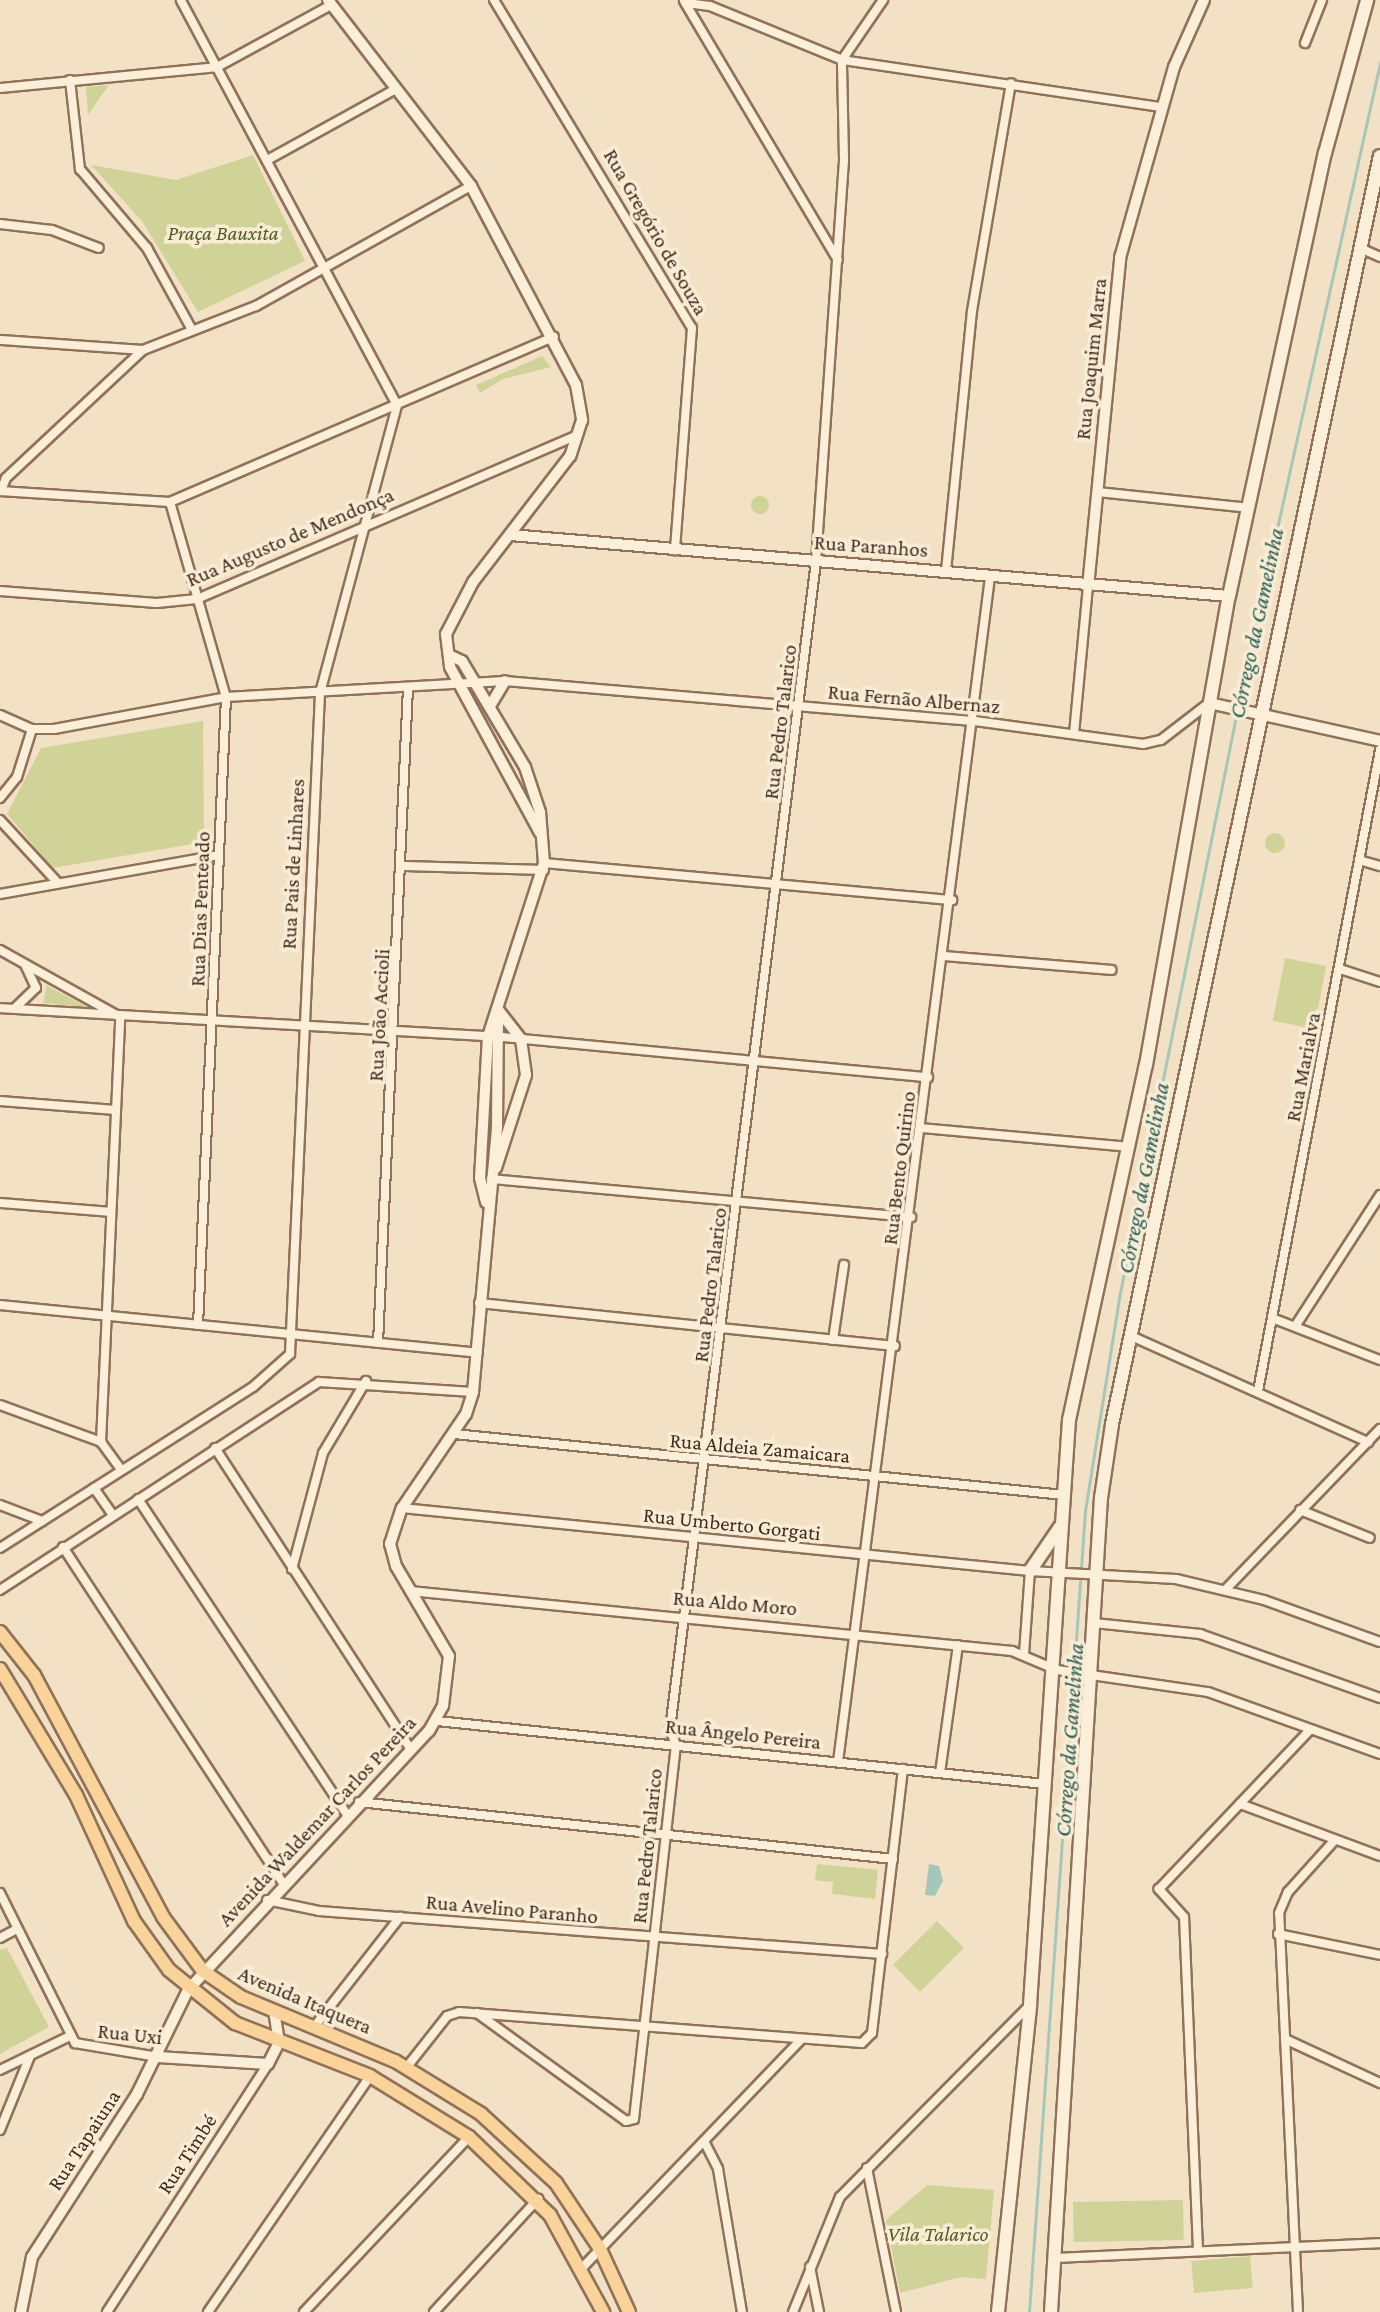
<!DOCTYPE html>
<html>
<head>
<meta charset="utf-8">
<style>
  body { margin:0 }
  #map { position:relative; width:1380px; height:2312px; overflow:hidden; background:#f3e1c5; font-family:"Crimson Pro",serif }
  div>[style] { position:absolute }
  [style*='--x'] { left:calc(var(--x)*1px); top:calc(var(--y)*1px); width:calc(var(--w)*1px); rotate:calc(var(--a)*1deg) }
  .green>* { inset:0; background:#d0d397; transform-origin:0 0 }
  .round { border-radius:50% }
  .water>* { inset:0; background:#a7c6ba }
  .stream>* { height:2.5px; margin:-1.25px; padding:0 1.25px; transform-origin:1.25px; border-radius:1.25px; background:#a7c6ba }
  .roads { filter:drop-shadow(2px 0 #907258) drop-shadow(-2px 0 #907258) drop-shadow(0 2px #907258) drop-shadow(0 -2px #907258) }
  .minor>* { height:8px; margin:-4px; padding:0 4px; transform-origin:4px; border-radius:4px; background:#fcefd9 }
  .tertiary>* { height:10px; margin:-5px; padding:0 5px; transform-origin:5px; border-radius:5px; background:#fcefd9 }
  .secondary>* { height:12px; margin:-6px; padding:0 6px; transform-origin:6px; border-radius:6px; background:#fcefd9 }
  .primary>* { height:12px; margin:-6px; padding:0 6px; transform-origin:6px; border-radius:6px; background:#f9d39a }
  span { translate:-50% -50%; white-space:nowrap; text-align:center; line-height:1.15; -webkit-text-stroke:7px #f9ecd5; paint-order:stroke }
  .street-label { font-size:21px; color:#3f2b1e }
  .park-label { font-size:21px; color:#535d22; font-style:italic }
  .water-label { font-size:23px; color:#2c6058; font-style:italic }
</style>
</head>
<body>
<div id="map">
  <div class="green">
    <div style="clip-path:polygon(109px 85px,99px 99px,88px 115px,86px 87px)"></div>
    <div style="clip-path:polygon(253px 155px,305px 261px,198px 312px,142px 221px,91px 165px,176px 180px)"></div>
    <div style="clip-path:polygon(542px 356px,551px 367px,503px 379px,480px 393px,476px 385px)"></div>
    <div class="round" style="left:751px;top:496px;width:18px;height:18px"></div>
    <div style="clip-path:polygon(203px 721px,204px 842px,53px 868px,7px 814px,41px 748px)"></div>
    <div class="round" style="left:1265px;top:833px;width:20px;height:20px"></div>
    <div style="left:1285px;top:958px;width:42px;height:64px;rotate:11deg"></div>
    <div style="clip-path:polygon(47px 985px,51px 988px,87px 1007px,43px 1003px)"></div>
    <div style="clip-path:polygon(817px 1864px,878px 1870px,875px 1899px,832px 1894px,833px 1882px,815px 1880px)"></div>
    <div style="left:937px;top:1921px;width:38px;height:62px;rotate:45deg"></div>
    <div style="clip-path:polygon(7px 1948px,49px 2027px,0 2054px,0 1950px)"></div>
    <div style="clip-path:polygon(927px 2185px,994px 2190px,986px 2279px,961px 2277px,900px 2293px,886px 2220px)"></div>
    <div style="left:1183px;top:2200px;width:40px;height:110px;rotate:89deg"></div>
    <div style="left:1250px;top:2256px;width:32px;height:59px;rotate:85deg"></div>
  </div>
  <div class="water">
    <div style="clip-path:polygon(929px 1864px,939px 1866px,943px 1881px,935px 1896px,925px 1895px)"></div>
  </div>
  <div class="stream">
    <div style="--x:1238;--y:705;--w:658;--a:-77.53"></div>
    <div style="--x:1029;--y:2312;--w:803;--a:-86"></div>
    <div style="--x:1085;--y:1511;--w:216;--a:-80.9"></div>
    <div style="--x:1119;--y:1298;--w:599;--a:-78.63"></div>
  </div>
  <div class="roads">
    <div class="minor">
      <div style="--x:494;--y:0;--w:383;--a:58.9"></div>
      <div style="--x:692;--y:328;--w:223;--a:94.4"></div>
      <div style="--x:684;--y:1;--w:301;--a:59.3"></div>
      <div style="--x:686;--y:3;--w:24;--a:7"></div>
      <div style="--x:710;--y:6;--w:143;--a:22.2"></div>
      <div style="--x:842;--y:60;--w:322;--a:8.4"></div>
      <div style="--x:1305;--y:43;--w:46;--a:-68.4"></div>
      <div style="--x:70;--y:80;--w:90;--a:83.6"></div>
      <div style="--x:80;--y:169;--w:104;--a:49.7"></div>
      <div style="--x:147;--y:248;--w:94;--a:61.2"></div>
      <div style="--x:0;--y:88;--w:218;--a:-5.5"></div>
      <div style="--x:217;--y:67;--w:130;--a:-28.5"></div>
      <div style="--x:269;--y:159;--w:145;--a:-28.9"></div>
      <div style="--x:0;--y:224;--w:52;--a:6.6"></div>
      <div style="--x:52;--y:230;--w:50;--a:21"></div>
      <div style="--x:1360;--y:248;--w:22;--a:24"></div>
      <div style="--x:0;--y:340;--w:143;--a:4"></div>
      <div style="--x:0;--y:491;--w:170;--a:3.7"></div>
      <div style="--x:170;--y:502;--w:418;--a:-23.3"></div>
      <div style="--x:1;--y:491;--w:14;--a:-69"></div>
      <div style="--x:6;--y:478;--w:187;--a:-43.1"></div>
      <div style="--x:143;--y:350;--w:121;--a:-21.3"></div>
      <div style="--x:256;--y:306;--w:246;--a:-29.2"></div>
      <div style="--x:1097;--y:492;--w:152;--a:6"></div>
      <div style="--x:170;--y:502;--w:203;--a:74"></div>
      <div style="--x:226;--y:697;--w:629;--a:92.55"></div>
      <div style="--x:946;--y:571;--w:261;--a:-84.3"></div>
      <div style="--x:972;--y:311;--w:231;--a:-80.3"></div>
      <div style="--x:0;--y:591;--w:157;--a:4.4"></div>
      <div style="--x:157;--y:603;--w:40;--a:-5.7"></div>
      <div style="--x:197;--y:599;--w:414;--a:-23.3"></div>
      <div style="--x:0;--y:715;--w:35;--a:24"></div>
      <div style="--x:32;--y:729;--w:22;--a:0"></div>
      <div style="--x:54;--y:729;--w:175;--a:-10.5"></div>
      <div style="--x:226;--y:697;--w:279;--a:-3.3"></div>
      <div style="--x:505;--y:681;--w:472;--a:4.9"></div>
      <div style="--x:975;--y:721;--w:170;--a:7.8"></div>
      <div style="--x:1143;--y:744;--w:18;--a:-13"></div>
      <div style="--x:1161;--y:740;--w:61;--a:-37.6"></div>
      <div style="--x:1074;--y:734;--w:148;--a:-84.6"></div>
      <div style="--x:0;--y:798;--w:27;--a:-51"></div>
      <div style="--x:17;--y:777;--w:50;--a:-72.6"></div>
      <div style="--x:0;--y:820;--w:86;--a:47.4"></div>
      <div style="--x:1359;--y:860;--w:22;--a:16"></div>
      <div style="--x:544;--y:863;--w:410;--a:5.2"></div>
      <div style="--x:405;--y:866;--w:139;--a:1.6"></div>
      <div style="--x:0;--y:894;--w:222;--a:-10.1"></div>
      <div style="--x:0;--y:950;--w:137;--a:29.2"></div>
      <div style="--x:945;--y:956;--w:167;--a:4.8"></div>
      <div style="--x:1340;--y:969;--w:42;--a:18"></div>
      <div style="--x:0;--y:1008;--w:503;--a:3.31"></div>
      <div style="--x:502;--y:1037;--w:428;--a:5.4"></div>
      <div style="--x:15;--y:1008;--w:29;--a:-44"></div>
      <div style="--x:36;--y:988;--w:26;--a:-115"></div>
      <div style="--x:0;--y:1101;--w:116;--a:4.4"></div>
      <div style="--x:921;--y:1128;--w:209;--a:5.2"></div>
      <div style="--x:491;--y:1179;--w:422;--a:5.2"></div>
      <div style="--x:0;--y:1203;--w:111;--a:4.6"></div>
      <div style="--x:479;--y:1303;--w:418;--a:5.9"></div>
      <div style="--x:0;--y:1305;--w:480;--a:5.7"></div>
      <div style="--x:1272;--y:1318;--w:116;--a:21.3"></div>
      <div style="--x:1296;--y:1325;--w:155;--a:-57.1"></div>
      <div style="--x:1131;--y:1336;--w:260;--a:24.1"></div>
      <div style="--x:833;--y:1340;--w:76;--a:-81.7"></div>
      <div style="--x:378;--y:1343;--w:656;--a:-87.38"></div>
      <div style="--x:1258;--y:1391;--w:653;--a:-79.22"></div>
      <div style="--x:0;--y:1405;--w:108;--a:20.1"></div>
      <div style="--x:101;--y:1442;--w:34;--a:54"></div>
      <div style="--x:454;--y:1434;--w:613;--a:5.71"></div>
      <div style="--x:101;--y:1442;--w:425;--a:-87.4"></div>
      <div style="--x:215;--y:1448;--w:360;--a:57"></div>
      <div style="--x:94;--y:1488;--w:32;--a:55"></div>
      <div style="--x:138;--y:1499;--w:379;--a:56.5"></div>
      <div style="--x:0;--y:1505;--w:45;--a:20.9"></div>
      <div style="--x:402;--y:1508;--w:631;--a:5.73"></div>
      <div style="--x:1030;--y:1571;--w:146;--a:3.1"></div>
      <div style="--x:1176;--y:1579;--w:90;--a:13.4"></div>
      <div style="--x:1264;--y:1600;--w:123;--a:19.9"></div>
      <div style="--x:1300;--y:1510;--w:75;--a:21.8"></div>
      <div style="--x:63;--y:1547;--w:402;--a:56.8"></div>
      <div style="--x:0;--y:1548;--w:301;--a:-32.5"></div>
      <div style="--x:254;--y:1386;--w:48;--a:-41.6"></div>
      <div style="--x:290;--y:1354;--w:662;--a:-87.4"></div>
      <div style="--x:320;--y:693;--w:298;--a:-75"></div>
      <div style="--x:397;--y:405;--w:459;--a:-118.1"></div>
      <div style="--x:292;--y:1569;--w:120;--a:-75"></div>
      <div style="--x:323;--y:1453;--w:84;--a:-59.2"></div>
      <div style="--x:1226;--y:1589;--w:222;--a:-46.1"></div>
      <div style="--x:0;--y:1590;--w:381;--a:-33.1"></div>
      <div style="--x:319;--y:1382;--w:154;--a:3.7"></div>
      <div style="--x:410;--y:1591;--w:605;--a:5.69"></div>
      <div style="--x:1012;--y:1651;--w:49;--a:22.9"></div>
      <div style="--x:1057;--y:1670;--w:153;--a:8.3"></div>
      <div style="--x:1208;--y:1692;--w:183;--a:19.8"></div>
      <div style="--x:1094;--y:1623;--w:107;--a:5.9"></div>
      <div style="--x:1200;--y:1634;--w:191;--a:19.6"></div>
      <div style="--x:1024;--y:1654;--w:83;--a:-85.9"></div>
      <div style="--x:437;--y:1721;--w:611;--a:5.92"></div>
      <div style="--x:838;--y:1762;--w:1195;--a:-82.69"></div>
      <div style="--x:940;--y:1773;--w:129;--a:-82"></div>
      <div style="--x:359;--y:1802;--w:537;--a:6.09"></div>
      <div style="--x:1240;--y:1804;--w:149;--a:20.4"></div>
      <div style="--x:0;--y:1893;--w:168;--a:63.4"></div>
      <div style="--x:75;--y:2043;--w:84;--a:9.6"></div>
      <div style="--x:267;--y:1900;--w:53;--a:11.9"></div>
      <div style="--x:319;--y:1911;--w:565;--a:4.37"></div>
      <div style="--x:1278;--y:1934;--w:104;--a:11.6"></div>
      <div style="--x:0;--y:1938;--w:19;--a:-28"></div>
      <div style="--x:477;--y:2013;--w:184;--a:35.9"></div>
      <div style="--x:626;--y:2121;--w:8;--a:-14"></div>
      <div style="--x:634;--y:2119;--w:376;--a:-83.6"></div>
      <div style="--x:676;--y:1745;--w:17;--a:-111"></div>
      <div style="--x:670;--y:1729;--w:1177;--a:-82.87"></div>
      <div style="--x:816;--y:561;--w:403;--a:-86"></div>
      <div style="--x:844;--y:159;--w:99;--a:-91.2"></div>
      <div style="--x:842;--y:60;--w:73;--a:-55.7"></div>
      <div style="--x:314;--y:2027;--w:140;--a:-52"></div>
      <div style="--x:1285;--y:2039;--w:105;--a:24.9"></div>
      <div style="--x:406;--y:2068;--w:66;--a:-51.7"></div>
      <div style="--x:447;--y:2016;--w:13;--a:-18"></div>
      <div style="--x:459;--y:2012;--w:404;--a:4.4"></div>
      <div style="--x:862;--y:2043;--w:14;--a:-45"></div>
      <div style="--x:872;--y:2033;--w:266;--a:-83.3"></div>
      <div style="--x:0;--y:2070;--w:78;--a:-25.9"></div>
      <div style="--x:0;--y:2130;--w:80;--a:-67.9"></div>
      <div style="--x:704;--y:2141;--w:31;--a:63"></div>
      <div style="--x:718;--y:2169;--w:145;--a:80.5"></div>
      <div style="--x:867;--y:2168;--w:147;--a:78.6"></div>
      <div style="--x:1198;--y:2250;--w:333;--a:-92.4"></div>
      <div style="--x:1184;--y:1917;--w:38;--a:-132"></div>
      <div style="--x:1159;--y:1889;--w:219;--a:-46.5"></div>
      <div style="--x:1054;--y:2258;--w:326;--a:-2.6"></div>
      <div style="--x:810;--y:2267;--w:46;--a:78.7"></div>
      <div style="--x:582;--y:2268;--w:315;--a:-46.2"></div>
      <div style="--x:107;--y:2312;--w:296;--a:-57"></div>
      <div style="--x:208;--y:2312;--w:286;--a:-55.5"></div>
      <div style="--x:304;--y:2312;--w:241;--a:-46.7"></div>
      <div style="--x:434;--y:2312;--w:154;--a:-47.4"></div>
      <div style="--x:793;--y:2312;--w:124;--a:-67.8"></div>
      <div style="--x:840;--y:2197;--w:270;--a:-45.3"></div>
      <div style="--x:1298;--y:2312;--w:399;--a:-92.7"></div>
      <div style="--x:1279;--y:1913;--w:23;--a:-67"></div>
      <div style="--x:1288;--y:1892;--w:69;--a:-48"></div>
    </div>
    <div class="tertiary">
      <div style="--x:328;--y:0;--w:235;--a:52.4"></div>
      <div style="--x:471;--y:186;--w:225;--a:62.2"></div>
      <div style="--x:576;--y:385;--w:36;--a:80"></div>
      <div style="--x:582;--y:420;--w:38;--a:108"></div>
      <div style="--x:570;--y:456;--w:159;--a:127.6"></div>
      <div style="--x:473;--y:582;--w:59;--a:117.4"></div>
      <div style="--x:446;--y:634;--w:33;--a:83"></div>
      <div style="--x:450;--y:667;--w:189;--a:61.5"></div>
      <div style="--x:510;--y:535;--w:722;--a:4.85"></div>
      <div style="--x:1088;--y:587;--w:331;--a:-84.4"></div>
      <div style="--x:1120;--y:258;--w:198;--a:-74.2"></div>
      <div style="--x:1174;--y:67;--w:73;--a:-65.9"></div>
      <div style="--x:449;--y:655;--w:14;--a:25"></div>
      <div style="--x:462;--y:661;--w:123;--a:59.3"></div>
      <div style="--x:525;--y:767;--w:47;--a:71.6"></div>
      <div style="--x:540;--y:812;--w:51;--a:85.5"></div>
      <div style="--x:544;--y:863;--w:182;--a:107.9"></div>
      <div style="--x:488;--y:1036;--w:142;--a:93.2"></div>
      <div style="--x:480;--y:1178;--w:25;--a:76"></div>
      <div style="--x:1209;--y:703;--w:175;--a:12.5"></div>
      <div style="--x:490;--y:706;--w:29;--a:-59"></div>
      <div style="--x:496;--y:1168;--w:98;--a:-72.1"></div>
      <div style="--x:526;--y:1075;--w:36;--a:-98"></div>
      <div style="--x:521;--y:1039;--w:37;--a:-128"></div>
      <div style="--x:158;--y:2057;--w:110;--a:3.6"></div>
      <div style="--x:268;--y:2064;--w:25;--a:-63"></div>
      <div style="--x:279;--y:2042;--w:30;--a:-99"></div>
      <div style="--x:21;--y:2312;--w:56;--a:-78.7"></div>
      <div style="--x:32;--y:2257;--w:194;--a:-57.2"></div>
      <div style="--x:137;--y:2094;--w:116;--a:-63.9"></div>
      <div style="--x:188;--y:1990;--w:354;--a:-47.1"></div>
      <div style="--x:429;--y:1731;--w:29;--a:-61"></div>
      <div style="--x:443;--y:1706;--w:50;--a:-83.2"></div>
      <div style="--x:449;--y:1656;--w:104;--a:-120.5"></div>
      <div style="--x:396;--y:1566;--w:23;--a:-105"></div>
      <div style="--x:390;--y:1544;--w:38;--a:-72"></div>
      <div style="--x:402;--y:1508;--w:114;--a:-55.8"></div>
      <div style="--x:466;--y:1414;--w:23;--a:-72"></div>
      <div style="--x:473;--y:1392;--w:267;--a:-84.8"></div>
      <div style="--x:497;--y:1126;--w:116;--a:-89.5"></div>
    </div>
    <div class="secondary">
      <div style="--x:1030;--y:1571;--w:53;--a:-55.7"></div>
      <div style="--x:998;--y:2312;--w:309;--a:-84"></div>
      <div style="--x:1030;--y:2005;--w:586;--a:-86.19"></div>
      <div style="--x:1069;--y:1420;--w:363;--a:-77.8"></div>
      <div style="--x:1146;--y:1065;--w:476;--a:-80"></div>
      <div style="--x:1229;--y:596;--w:453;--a:-77.8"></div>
      <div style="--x:1325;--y:153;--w:159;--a:-74.6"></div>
      <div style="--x:1051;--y:2312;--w:816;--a:-86.49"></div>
      <div style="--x:1101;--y:1498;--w:75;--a:-81.5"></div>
      <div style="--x:1112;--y:1424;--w:1296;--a:-78.07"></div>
    </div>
    <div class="primary">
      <div style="--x:0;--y:1632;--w:55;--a:51.7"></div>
      <div style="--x:34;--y:1675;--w:274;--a:61.9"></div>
      <div style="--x:163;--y:1917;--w:67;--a:53.5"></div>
      <div style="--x:203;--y:1971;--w:46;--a:34.4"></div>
      <div style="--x:241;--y:1997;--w:167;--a:22.6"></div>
      <div style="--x:395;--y:2061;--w:101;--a:31.6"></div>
      <div style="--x:481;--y:2114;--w:102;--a:42.6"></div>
      <div style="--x:556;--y:2183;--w:79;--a:56.3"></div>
      <div style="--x:600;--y:2249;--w:69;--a:65.3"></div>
      <div style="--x:0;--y:1669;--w:147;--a:58.9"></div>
      <div style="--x:76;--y:1795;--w:139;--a:65.3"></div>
      <div style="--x:134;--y:1921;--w:60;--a:54.5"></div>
      <div style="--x:169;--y:1970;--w:85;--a:38.8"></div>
      <div style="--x:235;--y:2023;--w:145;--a:21.4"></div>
      <div style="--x:370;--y:2076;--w:116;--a:31.6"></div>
      <div style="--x:469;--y:2137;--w:112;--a:43.9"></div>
      <div style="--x:550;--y:2215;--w:111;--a:61.3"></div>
    </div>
  </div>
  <div class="street-label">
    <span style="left:656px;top:232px;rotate:60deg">Rua Gregório de Souza</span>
    <span style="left:1091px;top:359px;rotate:-84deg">Rua Joaquim Marra</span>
    <span style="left:290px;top:537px;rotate:-23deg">Rua Augusto de Mendonça</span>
    <span style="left:871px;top:546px;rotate:4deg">Rua Paranhos</span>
    <span style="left:914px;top:699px;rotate:5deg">Rua Fernão Albernaz</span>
    <span style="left:780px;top:722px;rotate:-83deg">Rua Pedro Talarico</span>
    <span style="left:293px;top:864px;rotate:-87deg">Rua Pais de Linhares</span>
    <span style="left:200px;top:909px;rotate:-88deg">Rua Dias Penteado</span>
    <span style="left:379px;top:1015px;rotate:-87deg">Rua João Accioli</span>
    <span style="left:1303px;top:1067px;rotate:-79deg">Rua Marialva</span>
    <span style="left:899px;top:1168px;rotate:-83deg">Rua Bento Quirino</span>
    <span style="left:710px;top:1285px;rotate:-83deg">Rua Pedro Talarico</span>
    <span style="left:760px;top:1448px;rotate:5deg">Rua Aldeia Zamaicara</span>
    <span style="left:732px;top:1524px;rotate:6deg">Rua Umberto Gorgati</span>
    <span style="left:735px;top:1603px;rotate:5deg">Rua Aldo Moro</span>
    <span style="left:743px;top:1734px;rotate:6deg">Rua Ângelo Pereira</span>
    <span style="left:317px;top:1821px;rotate:-47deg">Avenida Waldemar Carlos Pereira</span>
    <span style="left:647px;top:1846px;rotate:-84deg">Rua Pedro Talarico</span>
    <span style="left:512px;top:1909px;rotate:5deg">Rua Avelino Paranho</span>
    <span style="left:305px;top:2000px;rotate:23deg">Avenida Itaquera</span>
    <span style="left:130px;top:2034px;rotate:6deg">Rua Uxi</span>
    <span style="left:84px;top:2140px;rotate:-57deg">Rua Tapaiuna</span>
    <span style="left:187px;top:2154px;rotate:-57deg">Rua Timbé</span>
  </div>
  <div class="park-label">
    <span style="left:223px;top:233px">Praça Bauxita</span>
    <span style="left:938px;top:2234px">Vila Talarico</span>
  </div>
  <div class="water-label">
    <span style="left:1256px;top:623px;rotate:-78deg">Córrego da Gamelinha</span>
    <span style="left:1143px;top:1178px;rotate:-79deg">Córrego da Gamelinha</span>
    <span style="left:1069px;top:1740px;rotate:-86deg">Córrego da Gamelinha</span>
  </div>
</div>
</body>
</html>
